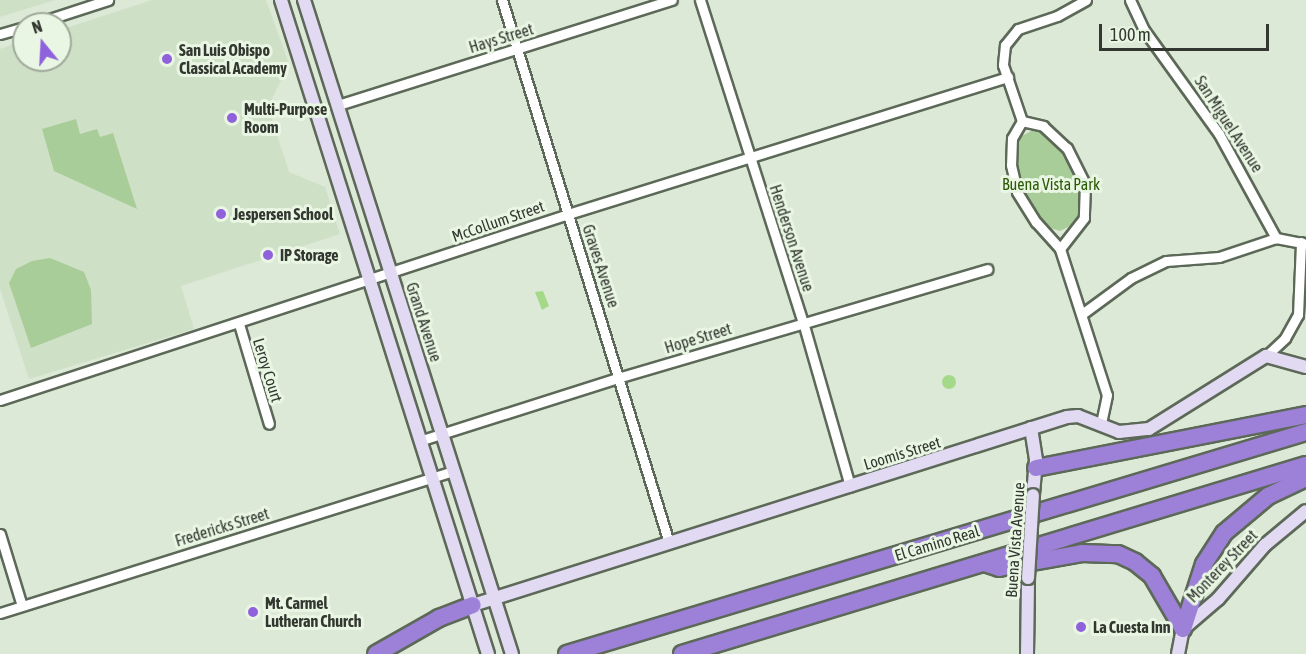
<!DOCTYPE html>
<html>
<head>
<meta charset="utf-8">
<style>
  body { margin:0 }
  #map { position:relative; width:1306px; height:654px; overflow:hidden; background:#dce9d6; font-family:"Asap Condensed",sans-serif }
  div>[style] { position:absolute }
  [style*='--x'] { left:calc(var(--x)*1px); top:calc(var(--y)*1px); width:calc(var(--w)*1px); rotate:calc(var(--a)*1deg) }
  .built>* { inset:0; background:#cee0c6 }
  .green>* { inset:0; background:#a9cd98 }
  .water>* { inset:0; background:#a4d98a }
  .round { border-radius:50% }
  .roads { filter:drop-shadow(2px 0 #5d6958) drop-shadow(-2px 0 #5d6958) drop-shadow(0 2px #5d6958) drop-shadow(0 -2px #5d6958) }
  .street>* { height:9px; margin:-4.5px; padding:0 4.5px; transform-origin:4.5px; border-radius:4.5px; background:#fff }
  .secondary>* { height:12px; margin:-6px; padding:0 6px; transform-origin:6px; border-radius:6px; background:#e2d9f3 }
  .highway>* { height:16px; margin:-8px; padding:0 8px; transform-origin:8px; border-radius:8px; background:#9d80d7 }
  .bridges { filter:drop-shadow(2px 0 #5d6958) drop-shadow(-2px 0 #5d6958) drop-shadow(0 2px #5d6958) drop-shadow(0 -2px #5d6958) }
  .secondary-bridge>* { height:12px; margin:-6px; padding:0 6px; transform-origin:6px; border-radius:6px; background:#e2d9f3 }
  .dots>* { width:16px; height:16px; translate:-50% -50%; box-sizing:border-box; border:3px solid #e9f6e3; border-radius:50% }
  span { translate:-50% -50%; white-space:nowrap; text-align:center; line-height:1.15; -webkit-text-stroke:6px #e9f6e3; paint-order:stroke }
  .street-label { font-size:16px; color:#323730 }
  .poi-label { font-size:16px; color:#323730; font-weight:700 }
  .left { translate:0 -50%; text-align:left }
  .park-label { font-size:16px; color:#2b5a05 }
  .north { position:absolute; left:12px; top:12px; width:60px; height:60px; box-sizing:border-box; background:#e9f6e3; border:2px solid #a0aa9b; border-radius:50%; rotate:342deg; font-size:16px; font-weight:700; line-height:24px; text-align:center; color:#323730 }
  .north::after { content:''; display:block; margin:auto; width:21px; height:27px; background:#8f61db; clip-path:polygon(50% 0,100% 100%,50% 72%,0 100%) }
  .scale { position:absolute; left:1099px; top:24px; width:170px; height:27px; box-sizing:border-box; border:3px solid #323730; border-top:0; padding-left:8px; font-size:18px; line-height:21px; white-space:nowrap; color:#323730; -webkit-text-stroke:4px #e9f6e3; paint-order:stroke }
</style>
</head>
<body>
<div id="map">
  <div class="built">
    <div style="clip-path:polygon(0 0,55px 0,0 17px)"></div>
    <div style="clip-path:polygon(152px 0,266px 0,289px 64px,268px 107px,289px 172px,325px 187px,340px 234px,181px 286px,194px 329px,29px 379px,0 289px,0 49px,24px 41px,24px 60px,60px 60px,60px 30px)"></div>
  </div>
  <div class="green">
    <div style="clip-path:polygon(76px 119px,80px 134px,97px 129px,100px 137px,113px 133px,137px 209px,54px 171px,42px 129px)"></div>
    <div style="clip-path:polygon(1035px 129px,1044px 132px,1070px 158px,1080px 179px,1083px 196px,1079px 213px,1074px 224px,1060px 231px,1047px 227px,1036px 215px,1017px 175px,1014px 148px,1018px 138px)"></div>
    <div style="clip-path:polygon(50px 258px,84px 272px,91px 290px,92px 324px,31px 348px,9px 283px,16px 269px,32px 261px)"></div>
  </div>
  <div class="water">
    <div style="clip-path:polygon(543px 291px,549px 306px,542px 310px,535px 292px)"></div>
    <div class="round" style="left:942px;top:375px;width:14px;height:14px"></div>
  </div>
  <div class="roads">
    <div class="street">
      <div style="--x:502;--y:0;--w:568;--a:72.9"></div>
      <div style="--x:700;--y:0;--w:338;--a:72.3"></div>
      <div style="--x:803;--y:322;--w:171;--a:74"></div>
      <div style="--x:1086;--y:0;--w:33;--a:151"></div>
      <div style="--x:1057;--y:16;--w:41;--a:161.6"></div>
      <div style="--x:1018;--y:29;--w:21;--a:129"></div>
      <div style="--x:1005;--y:45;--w:20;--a:96"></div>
      <div style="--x:1003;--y:65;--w:59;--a:71.3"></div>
      <div style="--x:1022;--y:121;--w:20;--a:120"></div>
      <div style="--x:1012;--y:138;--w:27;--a:92"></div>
      <div style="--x:1011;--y:165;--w:28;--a:77"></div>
      <div style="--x:1017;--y:192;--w:36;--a:58"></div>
      <div style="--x:1036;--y:222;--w:36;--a:48"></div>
      <div style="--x:1060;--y:249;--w:153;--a:72.2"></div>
      <div style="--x:1107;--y:395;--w:29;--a:102"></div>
      <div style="--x:1130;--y:0;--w:33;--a:65"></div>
      <div style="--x:1144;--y:30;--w:128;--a:54.2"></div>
      <div style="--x:1219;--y:134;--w:119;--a:61.3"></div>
      <div style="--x:34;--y:24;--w:78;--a:-18"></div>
      <div style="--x:0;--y:34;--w:25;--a:-16"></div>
      <div style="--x:338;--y:105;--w:350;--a:-17.5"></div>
      <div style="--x:1022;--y:121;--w:22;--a:13"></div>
      <div style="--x:1043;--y:126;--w:33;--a:43"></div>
      <div style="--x:1067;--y:148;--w:40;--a:63.4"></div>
      <div style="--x:1085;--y:184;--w:34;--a:92"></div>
      <div style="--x:1084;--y:218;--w:39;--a:128"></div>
      <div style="--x:1082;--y:314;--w:61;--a:-36.3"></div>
      <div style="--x:1131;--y:278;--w:39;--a:-26"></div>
      <div style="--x:1166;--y:261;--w:53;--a:-4.3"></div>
      <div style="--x:1219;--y:257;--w:60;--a:-18.4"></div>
      <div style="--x:1276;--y:238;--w:31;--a:11"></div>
      <div style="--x:239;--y:324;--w:104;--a:73.3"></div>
      <div style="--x:1266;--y:356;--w:26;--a:-43"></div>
      <div style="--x:1285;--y:338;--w:26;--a:-61"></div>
      <div style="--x:1298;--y:315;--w:73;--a:-87.6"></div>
      <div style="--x:0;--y:400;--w:598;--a:-18.13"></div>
      <div style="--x:568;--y:214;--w:461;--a:-17.3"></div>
      <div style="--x:419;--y:441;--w:212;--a:-17.6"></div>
      <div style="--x:621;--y:377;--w:382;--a:-16.4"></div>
      <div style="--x:0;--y:534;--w:75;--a:73"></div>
      <div style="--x:0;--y:613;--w:475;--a:-17.4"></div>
    </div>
    <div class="secondary">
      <div style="--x:281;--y:0;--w:686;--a:72.44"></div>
      <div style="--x:304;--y:0;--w:686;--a:72.36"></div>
      <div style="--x:1031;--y:428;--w:32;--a:81"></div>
      <div style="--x:1036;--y:460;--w:35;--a:95"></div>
      <div style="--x:473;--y:605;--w:623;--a:-17.56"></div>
      <div style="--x:1067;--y:417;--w:11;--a:-5"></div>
      <div style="--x:1078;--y:416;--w:44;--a:21.3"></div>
      <div style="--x:1119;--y:432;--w:30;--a:-6"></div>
      <div style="--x:1149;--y:429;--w:138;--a:-32"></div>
      <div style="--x:1266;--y:356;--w:41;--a:15.4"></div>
      <div style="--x:1027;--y:654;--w:76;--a:-89.2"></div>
      <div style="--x:1178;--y:654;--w:25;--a:-79"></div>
      <div style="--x:1183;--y:629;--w:46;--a:-40.6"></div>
      <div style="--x:1218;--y:599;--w:72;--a:-49"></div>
      <div style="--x:1265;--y:545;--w:53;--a:-39.7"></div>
    </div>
    <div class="highway">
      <div style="--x:1036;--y:468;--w:275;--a:-11.1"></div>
      <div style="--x:984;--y:563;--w:16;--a:18"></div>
      <div style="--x:999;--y:568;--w:84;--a:-10.2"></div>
      <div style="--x:1082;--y:553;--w:36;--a:2"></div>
      <div style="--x:1118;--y:554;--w:19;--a:25"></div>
      <div style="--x:1135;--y:562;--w:22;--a:39"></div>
      <div style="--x:1152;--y:576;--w:61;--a:59.7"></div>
      <div style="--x:1183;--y:629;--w:68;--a:-72.1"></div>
      <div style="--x:1204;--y:564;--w:37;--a:-57"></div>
      <div style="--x:1224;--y:533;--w:57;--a:-40.1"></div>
      <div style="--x:1268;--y:496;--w:42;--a:-25.3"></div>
      <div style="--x:376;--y:654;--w:73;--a:-29.7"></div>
      <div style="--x:439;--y:618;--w:36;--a:-21"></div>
      <div style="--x:567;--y:654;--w:772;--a:-16.72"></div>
      <div style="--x:682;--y:654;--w:652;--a:-16.85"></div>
    </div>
  </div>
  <div class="bridges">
    <div class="secondary-bridge">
      <div style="--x:1028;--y:578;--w:83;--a:-86.6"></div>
    </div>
  </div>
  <div class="dots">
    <div style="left:167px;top:59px;background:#8f61db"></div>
    <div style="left:232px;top:118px;background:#8f61db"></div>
    <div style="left:221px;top:214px;background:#8f61db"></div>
    <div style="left:268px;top:255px;background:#8f61db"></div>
    <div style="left:253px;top:612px;background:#8f61db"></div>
    <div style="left:1081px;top:627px;background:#8f61db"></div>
  </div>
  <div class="street-label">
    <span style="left:501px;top:38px;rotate:-17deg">Hays Street</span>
    <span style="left:1229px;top:124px;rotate:57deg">San Miguel Avenue</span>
    <span style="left:498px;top:221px;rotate:-19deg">McCollum Street</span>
    <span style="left:792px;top:238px;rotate:72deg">Henderson Avenue</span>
    <span style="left:601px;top:266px;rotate:72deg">Graves Avenue</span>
    <span style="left:424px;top:322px;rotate:72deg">Grand Avenue</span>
    <span style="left:698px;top:338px;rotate:-17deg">Hope Street</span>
    <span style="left:268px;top:370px;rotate:73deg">Leroy Court</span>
    <span style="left:902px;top:453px;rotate:-17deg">Loomis Street</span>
    <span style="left:222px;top:527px;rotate:-17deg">Fredericks Street</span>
    <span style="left:1015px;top:540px;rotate:-86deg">Buena Vista Avenue</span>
    <span style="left:937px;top:543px;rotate:-17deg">El Camino Real</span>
    <span style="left:1222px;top:566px;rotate:-46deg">Monterey Street</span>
  </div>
  <div class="poi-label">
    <span class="left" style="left:179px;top:59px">San Luis Obispo<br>Classical Academy</span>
    <span class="left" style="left:244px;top:118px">Multi-Purpose<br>Room</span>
    <span class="left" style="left:233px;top:214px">Jespersen School</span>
    <span class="left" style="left:280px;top:255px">IP Storage</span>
    <span class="left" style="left:265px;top:612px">Mt. Carmel<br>Lutheran Church</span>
    <span class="left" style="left:1093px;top:627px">La Cuesta Inn</span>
  </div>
  <div class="park-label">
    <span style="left:1051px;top:184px">Buena Vista Park</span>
  </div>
  <div class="north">N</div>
  <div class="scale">100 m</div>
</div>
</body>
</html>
